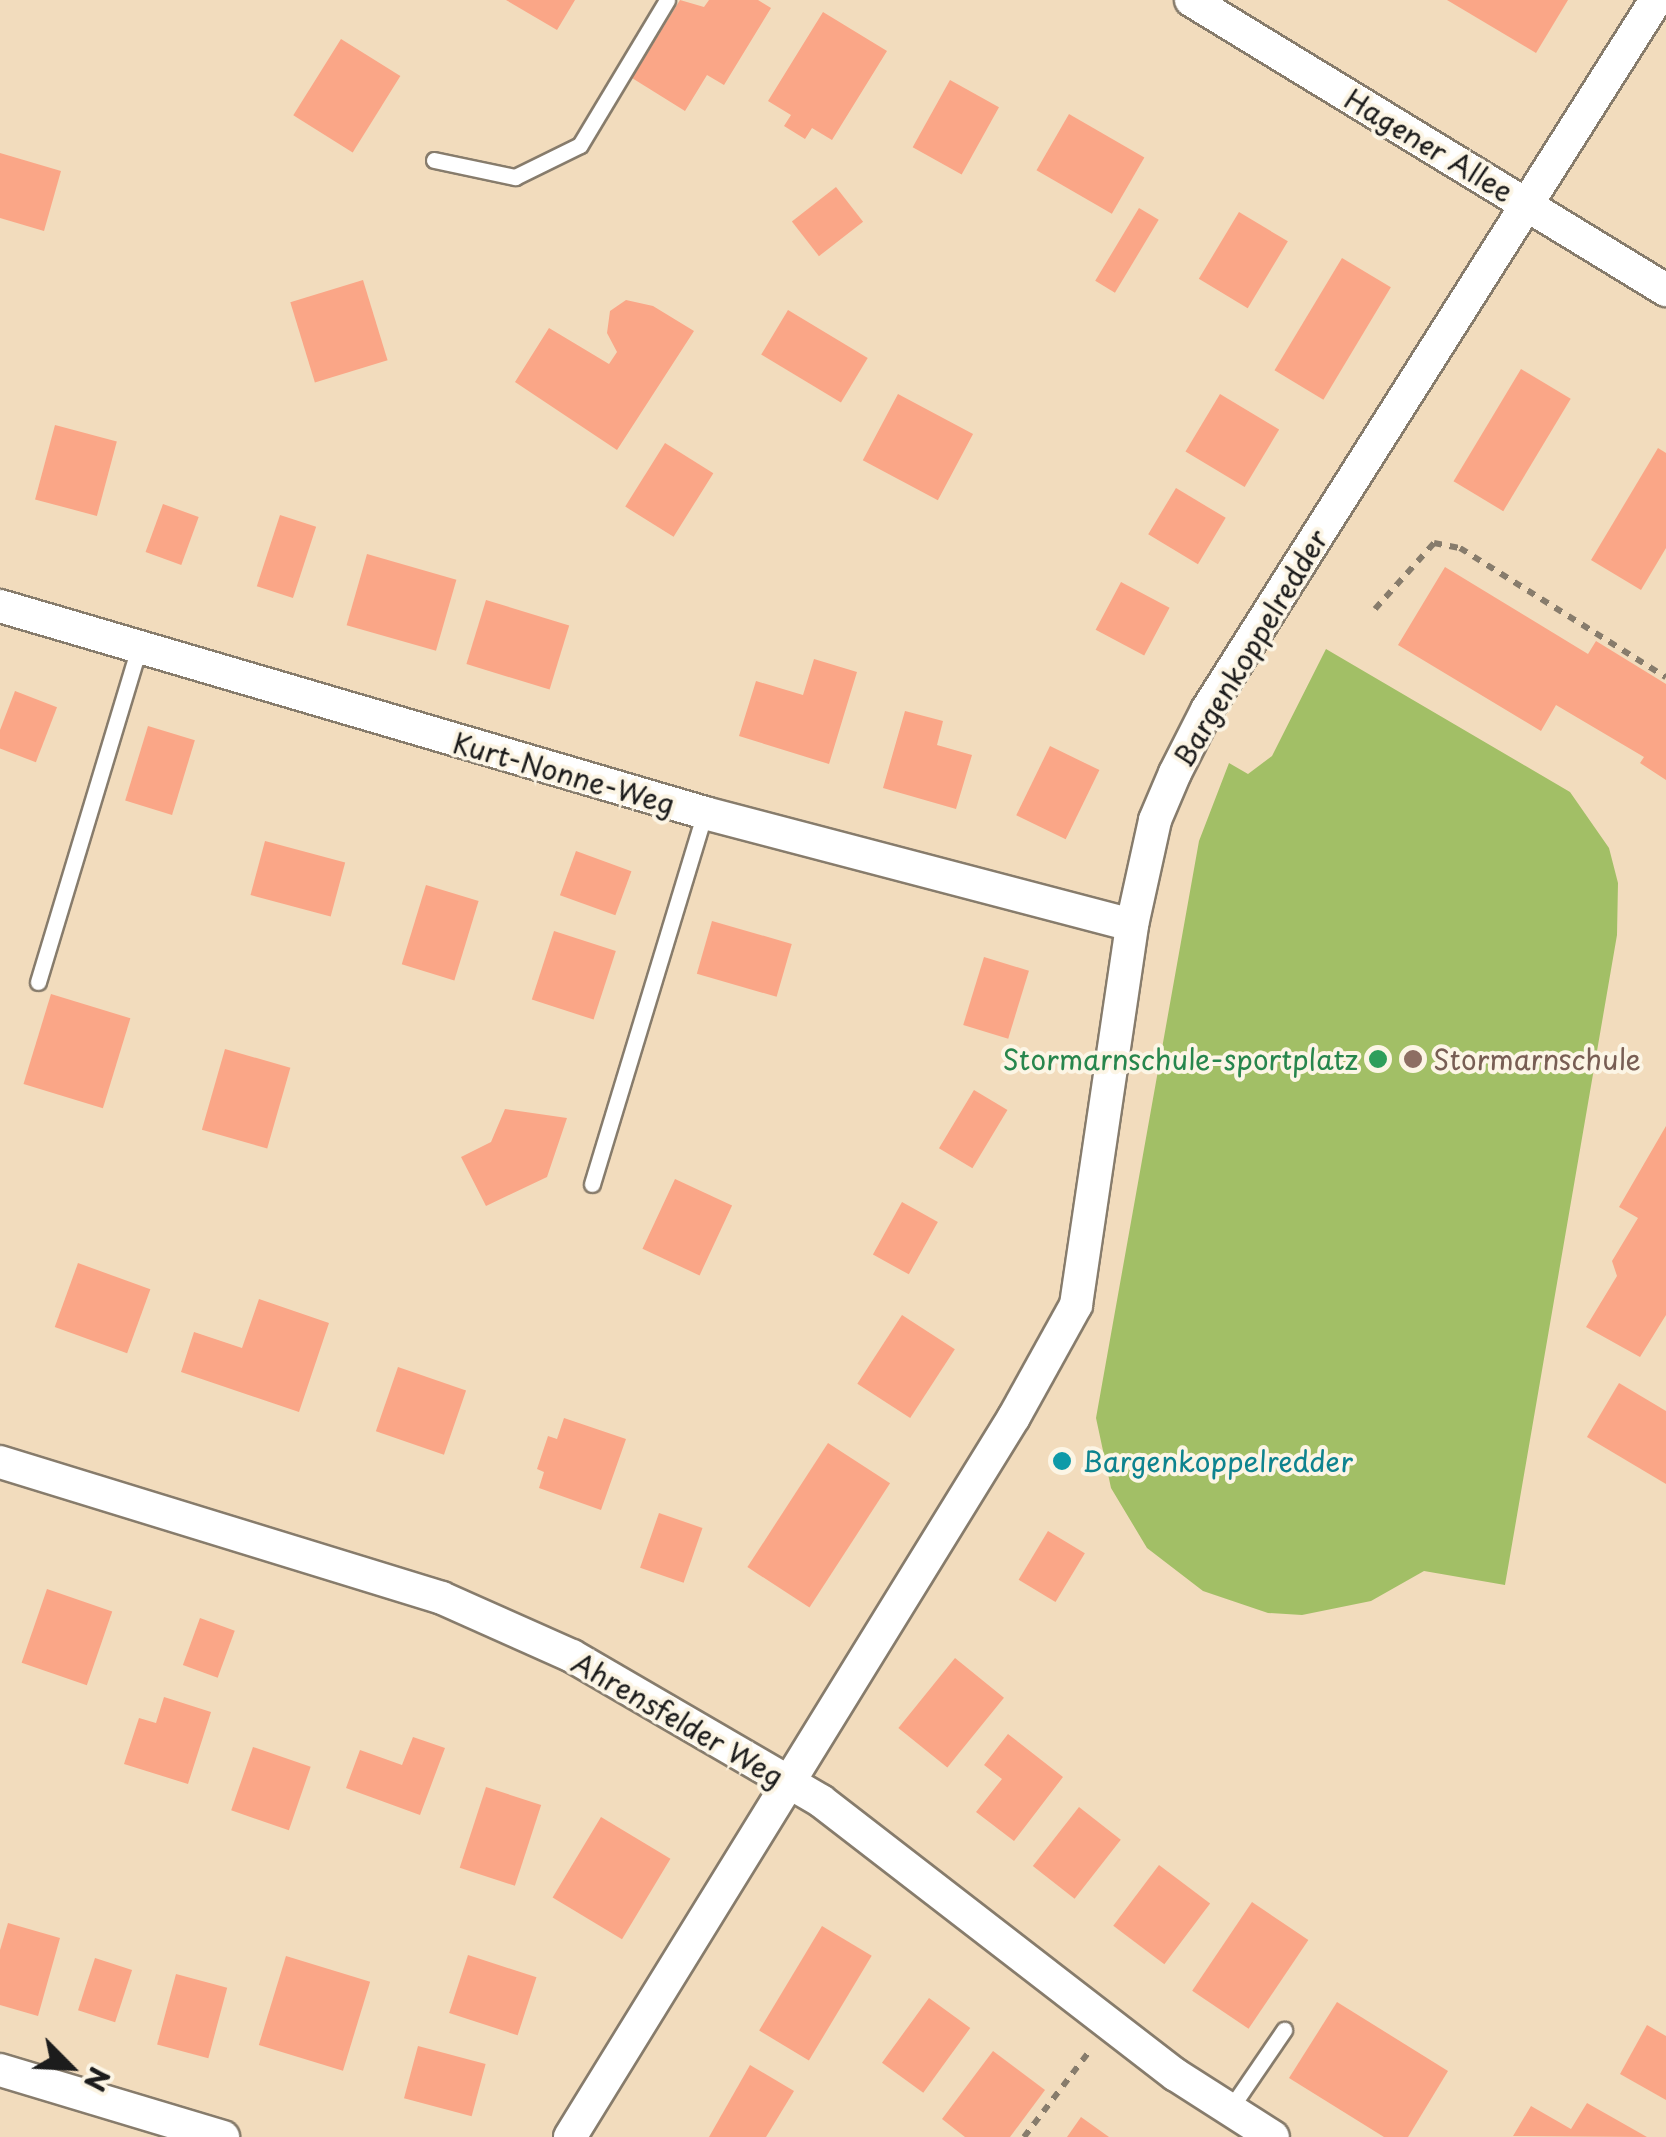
<!DOCTYPE html>
<html>
<head>
<meta charset="utf-8">
<style>
  body { margin:0 }
  #map { position:relative; width:1666px; height:2137px; overflow:hidden; background:#f2dcbd; font-family:"Playpen Sans",sans-serif }
  div>[style] { position:absolute }
  [style*='--x'] { left:calc(var(--x)*1px); top:calc(var(--y)*1px); width:calc(var(--w)*1px); rotate:calc(var(--a)*1deg) }
  .green>* { inset:0; background:#a2bf66 }
  .building>* { inset:0; background:#faa687; transform-origin:0 0 }
  .path>* { height:6px; margin-top:-3px; transform-origin:0; background:repeating-linear-gradient(90deg,#877c6c 0 8px,transparent 0 16px) }
  .roads { filter:drop-shadow(2px 0 #877c6c) drop-shadow(-2px 0 #877c6c) drop-shadow(0 2px #877c6c) drop-shadow(0 -2px #877c6c) }
  .service>* { height:15px; margin:-7.5px; padding:0 7.5px; transform-origin:7.5px; border-radius:7.5px; background:#fff }
  .minor>* { height:32px; margin:-16px; padding:0 16px; transform-origin:16px; border-radius:16px; background:#fff }
  .dots>* { width:28px; height:28px; translate:-50% -50%; box-sizing:border-box; border:5px solid #fcf5e5; border-radius:50% }
  span { translate:-50% -50%; white-space:nowrap; text-align:center; line-height:1.15; -webkit-text-stroke:8px #fcf5e5; paint-order:stroke }
  .street-label { font-size:28px; color:#1c1c1c }
  .leisure-label { font-size:28px; color:#27864d }
  .right { translate:-100% -50%; text-align:right }
  .education-label { font-size:28px; color:#785e54 }
  .left { translate:0 -50%; text-align:left }
  .culture-label { font-size:28px; color:#0d838f }
  .north { position:absolute; left:20px; top:2017px; width:100px; height:100px; -webkit-text-stroke:8px #fcf5e5; paint-order:stroke; rotate:114deg; font-size:28px; font-weight:700; line-height:40px; text-align:center; color:#1c1c1c }
  .north::after { content:''; display:block; margin:auto; width:35px; height:45px; background:#1c1c1c; clip-path:polygon(50% 0,100% 100%,50% 72%,0 100%) }
</style>
</head>
<body>
<div id="map">
  <div class="green">
    <div style="clip-path:polygon(1326px 649px,1570px 792px,1609px 848px,1618px 883px,1617px 935px,1505px 1585px,1424px 1571px,1371px 1601px,1302px 1615px,1268px 1613px,1203px 1591px,1147px 1548px,1111px 1488px,1096px 1418px,1199px 841px,1229px 763px,1248px 774px,1272px 756px)"></div>
  </div>
  <div class="building">
    <div style="clip-path:polygon(506px 0,575px 0,557px 30px)"></div>
    <div style="clip-path:polygon(680px 0,704px 7px,709px 0,758px 0,771px 8px,724px 85px,707px 75px,685px 111px,632px 78px)"></div>
    <div style="clip-path:polygon(1447px 0,1568px 0,1536px 53px)"></div>
    <div style="clip-path:polygon(823px 12px,887px 51px,832px 140px,812px 128px,805px 139px,784px 126px,791px 115px,768px 101px)"></div>
    <div style="left:341px;top:39px;width:70px;height:90px;rotate:32deg"></div>
    <div style="left:950px;top:80px;width:56px;height:77px;rotate:29deg"></div>
    <div style="left:1069px;top:114px;width:87px;height:65px;rotate:30deg"></div>
    <div style="clip-path:polygon(0 153px,61px 171px,44px 231px,0 218px)"></div>
    <div style="left:836px;top:187px;width:44px;height:56px;rotate:52deg"></div>
    <div style="left:1139px;top:208px;width:23px;height:85px;rotate:31deg"></div>
    <div style="left:1239px;top:212px;width:57px;height:78px;rotate:31deg"></div>
    <div style="left:1342px;top:258px;width:57px;height:131px;rotate:31deg"></div>
    <div style="left:363px;top:280px;width:84px;height:76px;rotate:73deg"></div>
    <div style="clip-path:polygon(626px 300px,653px 306px,694px 331px,617px 450px,515px 382px,549px 328px,609px 364px,617px 352px,607px 333px,610px 311px)"></div>
    <div style="left:788px;top:310px;width:93px;height:52px;rotate:31deg"></div>
    <div style="left:1521px;top:369px;width:58px;height:131px;rotate:31deg"></div>
    <div style="left:898px;top:394px;width:85px;height:75px;rotate:28deg"></div>
    <div style="left:1220px;top:394px;width:69px;height:67px;rotate:31deg"></div>
    <div style="left:55px;top:425px;width:64px;height:77px;rotate:15deg"></div>
    <div style="left:665px;top:443px;width:57px;height:75px;rotate:32deg"></div>
    <div style="clip-path:polygon(1658px 448px,1666px 453px,1666px 548px,1641px 590px,1591px 560px)"></div>
    <div style="left:1176px;top:488px;width:58px;height:54px;rotate:31deg"></div>
    <div style="left:163px;top:504px;width:38px;height:51px;rotate:20deg"></div>
    <div style="left:280px;top:515px;width:38px;height:75px;rotate:18deg"></div>
    <div style="left:367px;top:554px;width:93px;height:74px;rotate:16deg"></div>
    <div style="clip-path:polygon(1445px 567px,1588px 654px,1596px 641px,1666px 684px,1666px 780px,1640px 763px,1644px 757px,1556px 705px,1541px 731px,1398px 645px)"></div>
    <div style="left:1121px;top:582px;width:55px;height:54px;rotate:28deg"></div>
    <div style="left:486px;top:600px;width:87px;height:67px;rotate:17deg"></div>
    <div style="clip-path:polygon(814px 659px,857px 672px,829px 764px,739px 736px,756px 681px,803px 695px)"></div>
    <div style="left:15px;top:691px;width:45px;height:59px;rotate:21deg"></div>
    <div style="clip-path:polygon(905px 711px,943px 721px,937px 745px,972px 755px,956px 809px,883px 788px)"></div>
    <div style="left:148px;top:726px;width:49px;height:78px;rotate:17deg"></div>
    <div style="left:1050px;top:746px;width:55px;height:77px;rotate:26deg"></div>
    <div style="left:265px;top:841px;width:83px;height:56px;rotate:15deg"></div>
    <div style="left:576px;top:851px;width:59px;height:47px;rotate:20deg"></div>
    <div style="left:426px;top:885px;width:55px;height:83px;rotate:17deg"></div>
    <div style="left:712px;top:921px;width:83px;height:55px;rotate:16deg"></div>
    <div style="left:554px;top:931px;width:65px;height:72px;rotate:18deg"></div>
    <div style="left:984px;top:957px;width:47px;height:71px;rotate:17deg"></div>
    <div style="left:51px;top:994px;width:83px;height:94px;rotate:17deg"></div>
    <div style="left:225px;top:1049px;width:68px;height:84px;rotate:16deg"></div>
    <div style="left:974px;top:1090px;width:39px;height:68px;rotate:31deg"></div>
    <div style="clip-path:polygon(505px 1109px,567px 1118px,547px 1177px,486px 1206px,461px 1157px,491px 1142px)"></div>
    <div style="clip-path:polygon(1666px 1126px,1666px 1315px,1640px 1357px,1586px 1327px,1617px 1276px,1612px 1261px,1638px 1218px,1619px 1207px)"></div>
    <div style="left:675px;top:1179px;width:63px;height:77px;rotate:25deg"></div>
    <div style="left:902px;top:1202px;width:41px;height:60px;rotate:29deg"></div>
    <div style="left:78px;top:1263px;width:77px;height:68px;rotate:20deg"></div>
    <div style="clip-path:polygon(259px 1299px,329px 1323px,299px 1412px,181px 1372px,194px 1332px,242px 1348px)"></div>
    <div style="left:902px;top:1315px;width:63px;height:82px;rotate:33deg"></div>
    <div style="left:398px;top:1367px;width:72px;height:68px;rotate:19deg"></div>
    <div style="clip-path:polygon(1619px 1383px,1666px 1411px,1666px 1484px,1587px 1437px)"></div>
    <div style="clip-path:polygon(564px 1418px,626px 1439px,601px 1510px,539px 1488px,544px 1472px,537px 1469px,548px 1436px,557px 1439px)"></div>
    <div style="left:828px;top:1443px;width:74px;height:148px;rotate:33deg"></div>
    <div style="left:1059px;top:1449px;width:14px;height:19px;rotate:25deg"></div>
    <div style="left:659px;top:1513px;width:46px;height:58px;rotate:19deg"></div>
    <div style="left:1048px;top:1531px;width:43px;height:57px;rotate:31deg"></div>
    <div style="left:47px;top:1589px;width:69px;height:78px;rotate:19deg"></div>
    <div style="left:200px;top:1618px;width:37px;height:50px;rotate:20deg"></div>
    <div style="left:955px;top:1658px;width:63px;height:90px;rotate:39deg"></div>
    <div style="clip-path:polygon(164px 1697px,211px 1712px,188px 1784px,124px 1764px,139px 1718px,156px 1723px)"></div>
    <div style="clip-path:polygon(1008px 1734px,1063px 1777px,1014px 1841px,976px 1812px,1002px 1779px,984px 1765px)"></div>
    <div style="clip-path:polygon(413px 1737px,445px 1748px,420px 1815px,346px 1788px,360px 1750px,402px 1765px)"></div>
    <div style="left:253px;top:1747px;width:61px;height:67px;rotate:19deg"></div>
    <div style="left:486px;top:1787px;width:58px;height:85px;rotate:18deg"></div>
    <div style="left:1079px;top:1807px;width:53px;height:75px;rotate:38deg"></div>
    <div style="left:601px;top:1817px;width:81px;height:94px;rotate:31deg"></div>
    <div style="left:1159px;top:1865px;width:64px;height:76px;rotate:37deg"></div>
    <div style="left:1252px;top:1902px;width:68px;height:107px;rotate:34deg"></div>
    <div style="clip-path:polygon(8px 1923px,60px 1938px,38px 2016px,0 2005px,0 1950px)"></div>
    <div style="left:822px;top:1926px;width:58px;height:122px;rotate:31deg"></div>
    <div style="left:468px;top:1955px;width:72px;height:61px;rotate:18deg"></div>
    <div style="left:286px;top:1956px;width:88px;height:93px;rotate:17deg"></div>
    <div style="left:95px;top:1958px;width:39px;height:55px;rotate:18deg"></div>
    <div style="left:176px;top:1974px;width:53px;height:73px;rotate:15deg"></div>
    <div style="left:929px;top:1998px;width:51px;height:80px;rotate:36deg"></div>
    <div style="clip-path:polygon(1337px 2002px,1448px 2071px,1408px 2137px,1384px 2137px,1289px 2078px)"></div>
    <div style="clip-path:polygon(1647px 2025px,1666px 2036px,1666px 2100px,1620px 2074px)"></div>
    <div style="left:418px;top:2046px;width:70px;height:54px;rotate:15deg"></div>
    <div style="clip-path:polygon(993px 2051px,1045px 2090px,1010px 2137px,965px 2137px,942px 2119px)"></div>
    <div style="clip-path:polygon(750px 2065px,794px 2091px,766px 2137px,709px 2137px)"></div>
    <div style="clip-path:polygon(1587px 2103px,1647px 2137px,1513px 2136px,1531px 2106px,1571px 2129px)"></div>
    <div style="clip-path:polygon(1081px 2117px,1109px 2137px,1067px 2137px)"></div>
  </div>
  <div class="path">
    <div style="--x:1375;--y:609;--w:89;--a:-48.2"></div>
    <div style="--x:1434;--y:543;--w:26;--a:11"></div>
    <div style="--x:1460;--y:548;--w:243;--a:32.1"></div>
    <div style="--x:1024;--y:2137;--w:111;--a:-52.7"></div>
  </div>
  <div class="roads">
    <div class="service">
      <div style="--x:434;--y:160;--w:83;--a:11.9"></div>
      <div style="--x:515;--y:177;--w:72;--a:-26.2"></div>
      <div style="--x:580;--y:145;--w:169;--a:-59"></div>
      <div style="--x:38;--y:982;--w:349;--a:-73.2"></div>
      <div style="--x:592;--y:1184;--w:388;--a:-73.1"></div>
      <div style="--x:1230;--y:2109;--w:96;--a:-55.6"></div>
    </div>
    <div class="minor">
      <div style="--x:1191;--y:0;--w:557;--a:31.41"></div>
      <div style="--x:0;--y:606;--w:735;--a:16.36"></div>
      <div style="--x:705;--y:813;--w:441;--a:14.7"></div>
      <div style="--x:0;--y:1462;--w:462;--a:17.1"></div>
      <div style="--x:442;--y:1598;--w:142;--a:24"></div>
      <div style="--x:572;--y:1656;--w:288;--a:30.2"></div>
      <div style="--x:821;--y:1801;--w:448;--a:37.7"></div>
      <div style="--x:1176;--y:2075;--w:115;--a:32.6"></div>
      <div style="--x:0;--y:2070;--w:233;--a:16.7"></div>
      <div style="--x:570;--y:2137;--w:846;--a:-58.34"></div>
      <div style="--x:1014;--y:1417;--w:128;--a:-61"></div>
      <div style="--x:1076;--y:1305;--w:384;--a:-81.6"></div>
      <div style="--x:1132;--y:925;--w:107;--a:-77.6"></div>
      <div style="--x:1155;--y:820;--w:51;--a:-66.9"></div>
      <div style="--x:1175;--y:773;--w:71;--a:-63.1"></div>
      <div style="--x:1207;--y:710;--w:840;--a:-57.69"></div>
    </div>
  </div>
  <div class="dots">
    <div style="left:1378px;top:1059px;background:#2e9e5b"></div>
    <div style="left:1413px;top:1059px;background:#8d6e63"></div>
    <div style="left:1062px;top:1461px;background:#0f9aa8"></div>
  </div>
  <div class="street-label">
    <span style="left:1429px;top:145px;rotate:31deg">Hagener Allee</span>
    <span style="left:1250px;top:648px;rotate:-59deg">Bargenkoppelredder</span>
    <span style="left:564px;top:773px;rotate:16deg">Kurt-Nonne-Weg</span>
    <span style="left:678px;top:1719px;rotate:30deg">Ahrensfelder Weg</span>
  </div>
  <div class="leisure-label">
    <span class="right" style="left:1358px;top:1059px">Stormarnschule-sportplatz</span>
  </div>
  <div class="education-label">
    <span class="left" style="left:1433px;top:1059px">Stormarnschule</span>
  </div>
  <div class="culture-label">
    <span class="left" style="left:1082px;top:1461px">Bargenkoppelredder</span>
  </div>
  <div class="north">N</div>
</div>
</body>
</html>
